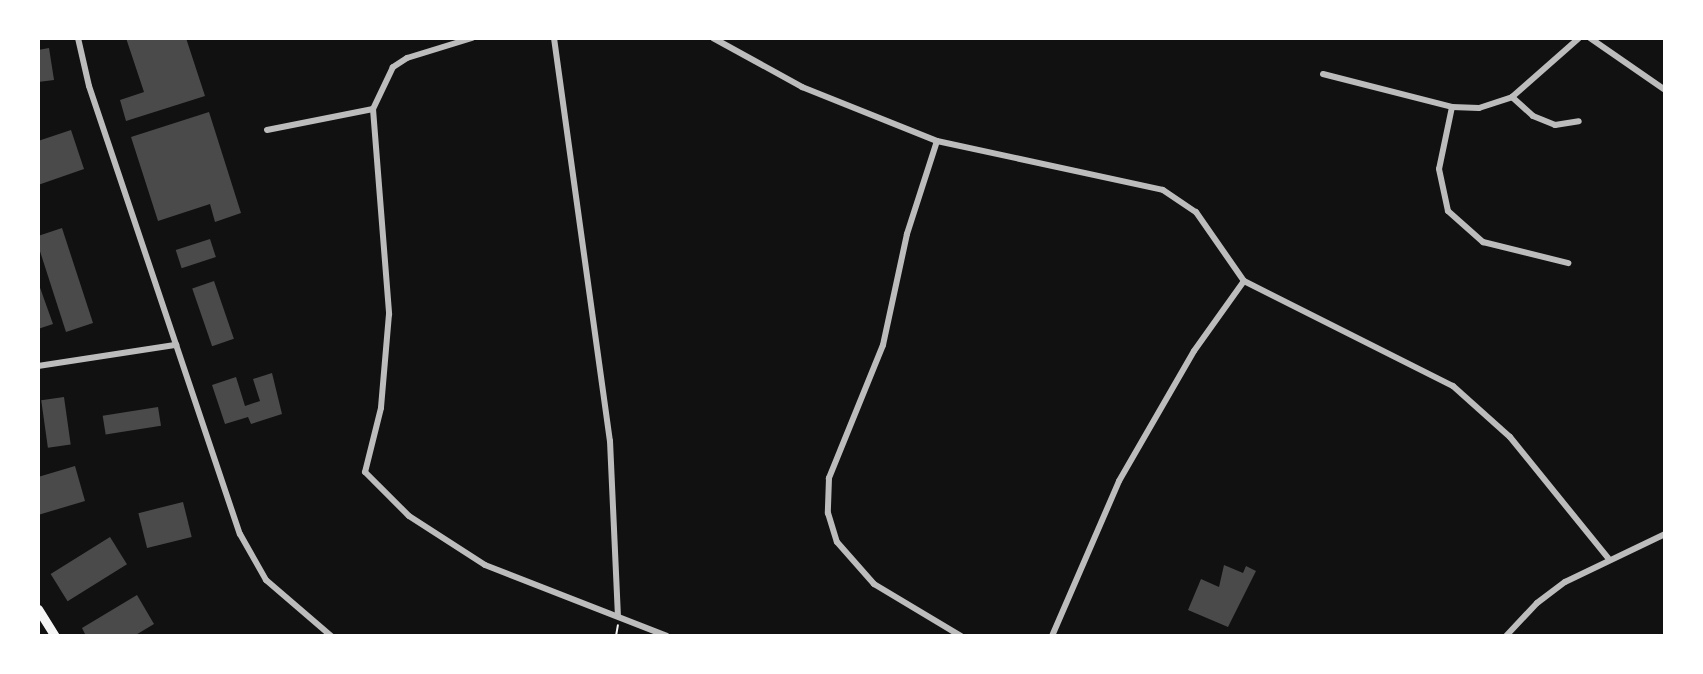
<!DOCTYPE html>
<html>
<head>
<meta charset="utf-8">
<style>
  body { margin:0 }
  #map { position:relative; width:1703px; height:674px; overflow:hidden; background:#111; font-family:"Noto Serif",serif }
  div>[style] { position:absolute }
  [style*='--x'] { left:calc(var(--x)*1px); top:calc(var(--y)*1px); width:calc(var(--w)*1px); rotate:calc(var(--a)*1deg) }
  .building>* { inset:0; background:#4a4a4a; transform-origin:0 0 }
  .path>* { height:2px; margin:-1px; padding:0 1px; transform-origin:1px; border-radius:1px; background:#f5f5f5 }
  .minor>* { height:6px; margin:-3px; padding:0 3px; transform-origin:3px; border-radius:3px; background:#bcbcbc }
  .secondary>* { height:9px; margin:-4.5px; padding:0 4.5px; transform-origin:4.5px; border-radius:4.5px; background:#f5f5f5 }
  span { translate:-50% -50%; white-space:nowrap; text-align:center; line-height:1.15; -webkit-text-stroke:7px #fff; paint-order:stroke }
  .frame { position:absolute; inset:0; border:40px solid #fff; pointer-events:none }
</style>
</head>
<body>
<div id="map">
  <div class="building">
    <div style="clip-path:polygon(126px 38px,186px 38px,205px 96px,126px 121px,120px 100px,144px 92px)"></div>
    <div style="clip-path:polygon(49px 48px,54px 80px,38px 82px,38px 50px)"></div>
    <div style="clip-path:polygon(209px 112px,241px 213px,215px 222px,210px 204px,158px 221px,131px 137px)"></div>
    <div style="clip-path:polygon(71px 130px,84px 169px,38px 185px,38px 141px)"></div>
    <div style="clip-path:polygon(62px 228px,93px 323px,66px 332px,38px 245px,38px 236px)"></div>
    <div style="left:210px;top:239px;width:19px;height:36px;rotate:72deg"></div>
    <div style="left:214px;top:281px;width:61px;height:23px;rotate:71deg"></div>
    <div style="clip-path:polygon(38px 282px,53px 324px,38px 329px)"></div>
    <div style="clip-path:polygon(272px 373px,282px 414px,251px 424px,248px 417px,225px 424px,212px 385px,236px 377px,245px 406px,260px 401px,253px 379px)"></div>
    <div style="left:64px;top:397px;width:48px;height:23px;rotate:82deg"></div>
    <div style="left:158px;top:407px;width:19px;height:56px;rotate:81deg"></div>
    <div style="clip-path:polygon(75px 466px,85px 501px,38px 515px,38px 477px)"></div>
    <div style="left:183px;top:502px;width:36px;height:46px;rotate:76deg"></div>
    <div style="left:110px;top:537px;width:32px;height:70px;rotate:58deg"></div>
    <div style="clip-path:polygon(1224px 565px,1243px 573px,1246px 566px,1256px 571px,1228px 627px,1188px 610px,1201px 579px,1219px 587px)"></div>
    <div style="clip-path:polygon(137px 595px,154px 624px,134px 636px,86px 636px,82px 628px)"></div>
  </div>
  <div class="path">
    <div style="--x:616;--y:636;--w:11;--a:-80"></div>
  </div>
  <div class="minor">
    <div style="--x:78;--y:38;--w:49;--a:77.1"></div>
    <div style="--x:89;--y:86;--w:473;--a:71.4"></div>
    <div style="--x:240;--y:534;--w:53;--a:60.5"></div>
    <div style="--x:266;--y:580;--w:86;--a:40.7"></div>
    <div style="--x:472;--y:38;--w:68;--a:162.9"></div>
    <div style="--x:407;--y:58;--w:17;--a:147"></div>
    <div style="--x:393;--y:67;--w:47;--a:115.5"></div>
    <div style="--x:373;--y:109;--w:206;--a:85.5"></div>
    <div style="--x:389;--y:314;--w:94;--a:94.9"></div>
    <div style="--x:381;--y:408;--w:66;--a:104"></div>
    <div style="--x:365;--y:472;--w:62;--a:45"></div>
    <div style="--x:409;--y:516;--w:90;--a:32.8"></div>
    <div style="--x:485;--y:565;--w:195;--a:21.3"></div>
    <div style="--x:554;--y:38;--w:407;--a:82.1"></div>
    <div style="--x:610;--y:441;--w:175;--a:87.4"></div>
    <div style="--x:713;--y:38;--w:102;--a:28.8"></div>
    <div style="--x:802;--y:87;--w:145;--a:21.8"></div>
    <div style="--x:937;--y:141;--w:231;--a:12.2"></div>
    <div style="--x:1163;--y:190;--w:40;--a:34"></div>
    <div style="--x:1196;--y:212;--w:84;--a:55.2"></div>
    <div style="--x:1244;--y:281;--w:234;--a:26.7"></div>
    <div style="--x:1453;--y:386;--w:76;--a:41.8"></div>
    <div style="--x:1510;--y:437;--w:156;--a:51"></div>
    <div style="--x:1590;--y:38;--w:91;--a:34.7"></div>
    <div style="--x:1323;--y:74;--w:133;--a:14.3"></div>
    <div style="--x:1452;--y:107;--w:27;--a:2"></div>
    <div style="--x:1479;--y:108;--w:35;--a:-18"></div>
    <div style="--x:1512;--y:97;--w:89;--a:-41.4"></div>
    <div style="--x:1512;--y:97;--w:28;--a:42"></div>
    <div style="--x:1533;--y:116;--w:24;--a:22"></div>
    <div style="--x:1555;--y:125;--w:24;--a:-9"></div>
    <div style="--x:1452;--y:107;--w:63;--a:101.8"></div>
    <div style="--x:1439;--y:169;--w:43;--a:77.9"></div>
    <div style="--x:1448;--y:211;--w:47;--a:41.5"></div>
    <div style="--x:1483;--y:242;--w:88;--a:13.9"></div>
    <div style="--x:267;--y:130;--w:108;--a:-11.2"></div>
    <div style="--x:937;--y:141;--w:98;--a:107.9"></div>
    <div style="--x:907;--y:234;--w:114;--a:102.2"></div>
    <div style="--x:883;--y:345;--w:144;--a:112.1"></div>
    <div style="--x:829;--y:478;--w:35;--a:92"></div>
    <div style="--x:828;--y:513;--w:30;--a:73"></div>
    <div style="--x:837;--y:542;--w:56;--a:48.6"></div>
    <div style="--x:874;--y:584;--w:101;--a:30.9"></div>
    <div style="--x:38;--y:366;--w:140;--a:-8.7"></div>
    <div style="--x:1052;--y:636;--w:169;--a:-66.6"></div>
    <div style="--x:1119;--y:481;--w:150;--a:-60"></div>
    <div style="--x:1194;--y:351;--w:86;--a:-54.5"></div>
    <div style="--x:1506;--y:636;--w:45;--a:-46.8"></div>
    <div style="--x:1537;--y:603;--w:35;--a:-37"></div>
    <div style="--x:1565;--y:582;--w:111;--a:-25.6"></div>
  </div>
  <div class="secondary">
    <div style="--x:38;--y:609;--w:32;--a:58"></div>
  </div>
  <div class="frame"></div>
</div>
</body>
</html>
